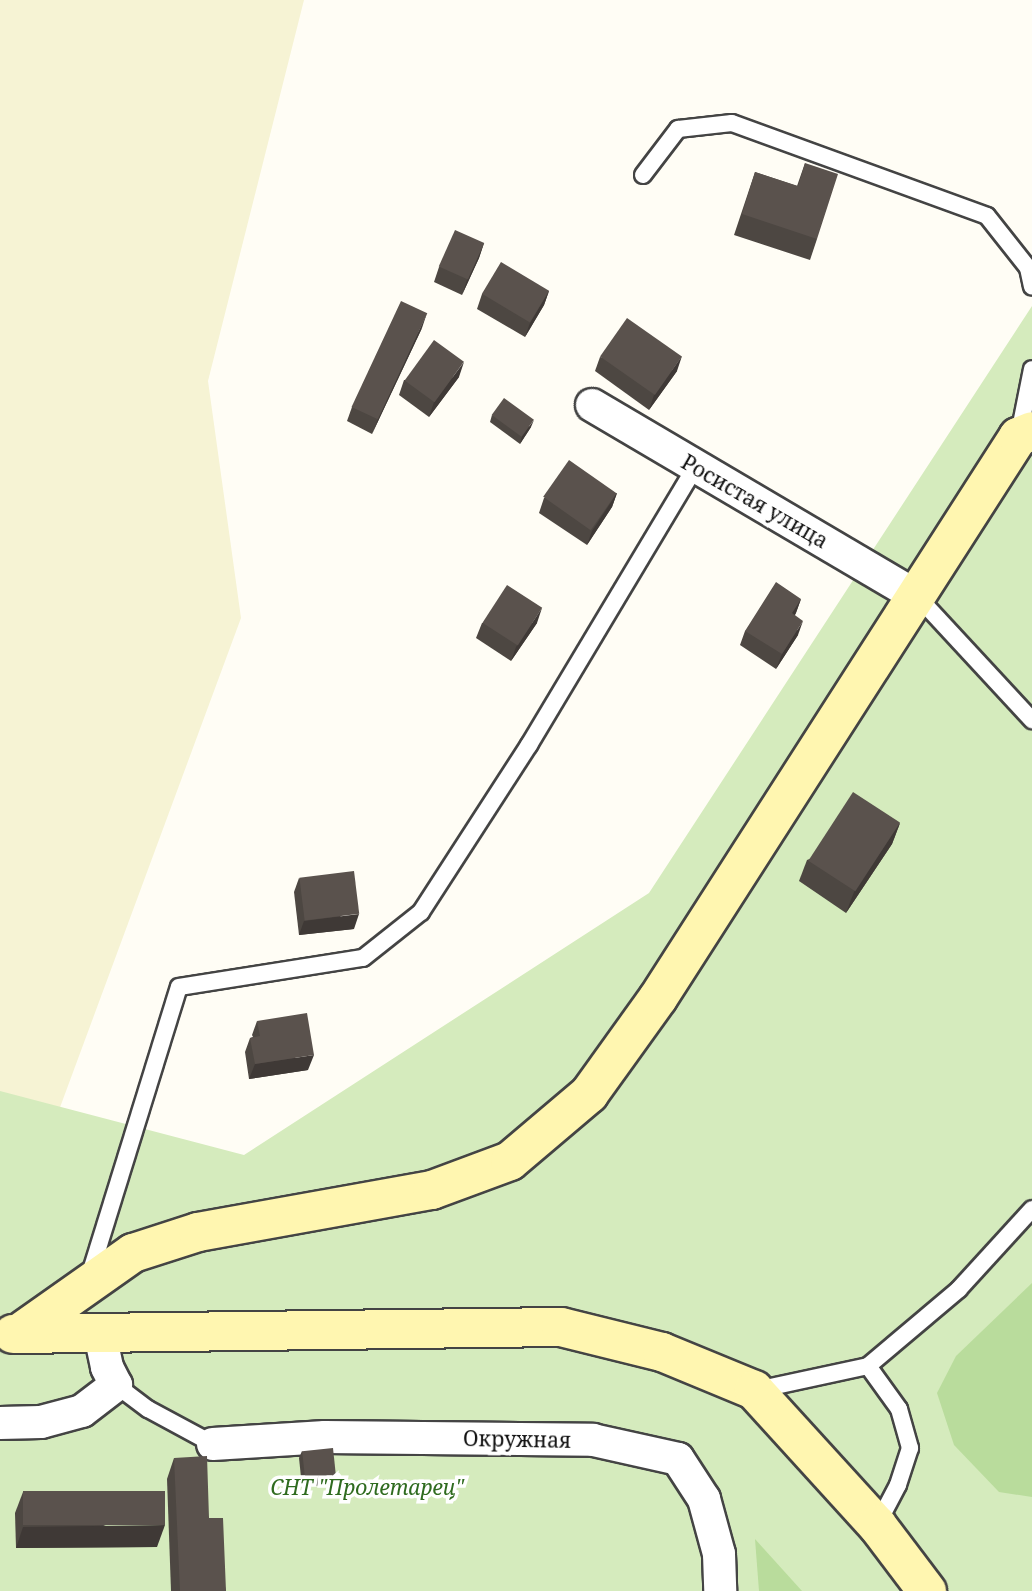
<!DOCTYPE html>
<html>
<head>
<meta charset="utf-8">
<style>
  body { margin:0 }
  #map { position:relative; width:1032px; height:1591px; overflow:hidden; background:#fffdf5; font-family:"Noto Serif",serif }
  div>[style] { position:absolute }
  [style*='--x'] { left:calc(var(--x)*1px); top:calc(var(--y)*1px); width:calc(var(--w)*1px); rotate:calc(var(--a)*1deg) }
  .farmland>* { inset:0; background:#f6f3d4 }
  .green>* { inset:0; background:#d5ebbd }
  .forest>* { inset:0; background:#b9dc9c }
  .roads { filter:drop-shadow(2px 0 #444) drop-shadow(-2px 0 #444) drop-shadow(0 2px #444) drop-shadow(0 -2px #444) }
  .lane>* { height:16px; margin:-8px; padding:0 8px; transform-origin:8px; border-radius:8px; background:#fff }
  .street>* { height:32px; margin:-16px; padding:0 16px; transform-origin:16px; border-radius:16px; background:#fff }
  .secondary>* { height:38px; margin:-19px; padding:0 19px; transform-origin:19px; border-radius:19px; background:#fff6b0 }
  .wall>* { inset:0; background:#4d4742 }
  .shaded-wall>* { inset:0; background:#3f3936 }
  .building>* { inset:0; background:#5a524d; transform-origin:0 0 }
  span { translate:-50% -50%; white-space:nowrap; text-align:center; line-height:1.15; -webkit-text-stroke:7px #fff; paint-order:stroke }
  .street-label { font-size:21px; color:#111 }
  .park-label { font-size:21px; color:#2f6b1f; font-style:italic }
</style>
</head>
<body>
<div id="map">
  <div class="farmland">
    <div style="clip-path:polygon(0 0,304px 0,208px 381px,241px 618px,8px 1248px,0 1248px)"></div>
  </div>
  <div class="green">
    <div style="clip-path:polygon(1032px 306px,1032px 1591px,0 1591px,0 1091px,244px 1155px,649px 893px)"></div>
  </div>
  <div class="forest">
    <div style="clip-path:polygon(1032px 1283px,1032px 1497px,999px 1492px,954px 1445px,937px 1393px,956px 1356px)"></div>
    <div style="clip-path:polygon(755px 1539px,802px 1591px,759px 1591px)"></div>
  </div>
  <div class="roads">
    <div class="lane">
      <div style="--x:643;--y:175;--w:58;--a:-52.7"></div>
      <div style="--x:678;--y:129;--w:54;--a:-6.3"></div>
      <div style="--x:732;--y:123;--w:271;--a:20"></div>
      <div style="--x:987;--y:216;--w:66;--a:51.7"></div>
      <div style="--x:1028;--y:268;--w:19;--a:78"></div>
      <div style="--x:1019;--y:434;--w:66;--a:-78.7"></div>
      <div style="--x:918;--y:597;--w:168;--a:47.2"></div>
      <div style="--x:90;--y:1274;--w:300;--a:-72.8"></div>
      <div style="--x:179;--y:987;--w:186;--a:-9"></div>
      <div style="--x:363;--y:958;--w:74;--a:-38.4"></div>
      <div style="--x:421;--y:912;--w:199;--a:-57.1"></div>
      <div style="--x:529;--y:745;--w:325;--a:-59.1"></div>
      <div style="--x:868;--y:1366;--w:53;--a:54.2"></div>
      <div style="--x:899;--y:1409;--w:41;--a:74.2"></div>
      <div style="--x:910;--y:1448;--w:39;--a:108"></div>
      <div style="--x:898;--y:1485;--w:45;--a:117.7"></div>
      <div style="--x:116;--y:1385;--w:40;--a:37"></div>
      <div style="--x:148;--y:1409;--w:74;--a:28.3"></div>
      <div style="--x:757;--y:1390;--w:114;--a:-12.2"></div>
      <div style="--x:868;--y:1366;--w:119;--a:-40.2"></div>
      <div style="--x:959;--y:1289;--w:108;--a:-47.6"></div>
    </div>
    <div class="street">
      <div style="--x:592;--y:405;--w:378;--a:30.5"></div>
      <div style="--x:0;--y:1423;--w:41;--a:-1.4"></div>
      <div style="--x:41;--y:1422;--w:42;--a:-15"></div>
      <div style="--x:82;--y:1411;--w:43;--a:-37.4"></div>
      <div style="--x:116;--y:1385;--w:20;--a:-117"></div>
      <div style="--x:107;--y:1367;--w:33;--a:-102"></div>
      <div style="--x:213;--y:1444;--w:112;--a:-3.6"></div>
      <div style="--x:325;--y:1437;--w:268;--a:0.6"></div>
      <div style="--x:593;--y:1440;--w:87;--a:12.6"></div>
      <div style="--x:678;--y:1459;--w:48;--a:57"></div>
      <div style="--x:704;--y:1499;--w:57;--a:74.7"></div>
      <div style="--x:719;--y:1554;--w:37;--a:88"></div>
    </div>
    <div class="secondary">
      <div style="--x:13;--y:1334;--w:548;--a:-0.73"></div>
      <div style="--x:561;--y:1327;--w:104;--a:13.9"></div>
      <div style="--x:662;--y:1352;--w:100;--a:22.4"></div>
      <div style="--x:754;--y:1390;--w:183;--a:47.7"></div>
      <div style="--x:877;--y:1525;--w:83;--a:52.9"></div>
      <div style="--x:18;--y:1334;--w:141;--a:-35.2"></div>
      <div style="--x:133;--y:1253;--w:68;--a:-17.9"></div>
      <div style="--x:198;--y:1232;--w:238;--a:-10.2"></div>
      <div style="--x:432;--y:1190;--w:83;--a:-20.4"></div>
      <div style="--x:510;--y:1161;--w:104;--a:-40.3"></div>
      <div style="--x:589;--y:1094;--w:118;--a:-54.3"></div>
      <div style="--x:658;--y:998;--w:667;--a:-57.31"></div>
      <div style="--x:1018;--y:437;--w:15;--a:-23"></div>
    </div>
  </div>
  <div class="wall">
    <div style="clip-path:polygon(805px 163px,817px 239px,810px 260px,734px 235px,755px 172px,797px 186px)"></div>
    <div style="clip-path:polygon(484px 243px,479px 258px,462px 295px,434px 282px,439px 267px)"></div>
    <div style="clip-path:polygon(549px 291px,544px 305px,525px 337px,477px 309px,482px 294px)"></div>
    <div style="clip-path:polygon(422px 328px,372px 434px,347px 421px,352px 407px)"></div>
    <div style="clip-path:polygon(600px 357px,677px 371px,649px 410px,595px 371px)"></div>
    <div style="clip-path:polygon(459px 377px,429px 417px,399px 395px,404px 380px)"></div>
    <div style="clip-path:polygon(492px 415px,531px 427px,520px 444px,490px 422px)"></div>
    <div style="clip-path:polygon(617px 493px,612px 507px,587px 545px,539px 513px,544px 498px)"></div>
    <div style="clip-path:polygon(801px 599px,795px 615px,798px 635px,776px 669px,740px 645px,745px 631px)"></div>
    <div style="clip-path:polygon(482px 623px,537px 623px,511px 661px,476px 638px)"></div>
    <div style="clip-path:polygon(900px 823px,892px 844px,846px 913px,799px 881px,807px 860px)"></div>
    <div style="clip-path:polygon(299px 878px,354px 929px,299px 935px,294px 892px)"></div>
    <div style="clip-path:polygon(257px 1021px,308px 1070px,249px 1079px,245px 1052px,250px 1038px,253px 1037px,252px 1035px)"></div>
    <div style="clip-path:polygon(302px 1451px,333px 1484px,302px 1487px,299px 1458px)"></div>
    <div style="clip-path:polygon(174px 1458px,209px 1518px,226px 1591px,171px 1591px,167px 1479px)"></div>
    <div style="clip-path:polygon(23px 1492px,157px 1547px,16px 1548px,15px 1513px)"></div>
  </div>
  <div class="shaded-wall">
    <div style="clip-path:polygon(484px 243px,479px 258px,462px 295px,467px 280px)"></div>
    <div style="clip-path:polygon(549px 291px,544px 305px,525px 337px,530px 323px)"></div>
    <div style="clip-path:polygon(427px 313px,422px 328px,372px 434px,378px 419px)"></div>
    <div style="clip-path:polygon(682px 356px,677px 371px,649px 410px,654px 395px)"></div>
    <div style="clip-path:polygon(464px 362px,459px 377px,429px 417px,434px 402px)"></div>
    <div style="clip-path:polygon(534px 420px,531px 427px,520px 444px,522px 436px)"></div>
    <div style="clip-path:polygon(617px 493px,612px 507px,587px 545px,592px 531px)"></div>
    <div style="clip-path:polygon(801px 599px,796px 613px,787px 628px,792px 613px)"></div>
    <div style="clip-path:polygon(542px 608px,537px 623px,511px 661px,516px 647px)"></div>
    <div style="clip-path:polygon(803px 621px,798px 635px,776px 669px,782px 654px)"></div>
    <div style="clip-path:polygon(900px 823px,892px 844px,846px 913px,854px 892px)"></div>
    <div style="clip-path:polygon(359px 914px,354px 929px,299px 935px,304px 921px)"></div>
    <div style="clip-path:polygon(314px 1055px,308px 1070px,249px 1079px,255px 1064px)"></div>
    <div style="clip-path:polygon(336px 1476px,333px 1484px,302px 1487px,305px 1479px)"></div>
    <div style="clip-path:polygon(165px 1525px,157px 1547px,16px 1548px,23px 1527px)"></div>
  </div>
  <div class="building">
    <div style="clip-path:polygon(805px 163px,838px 174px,817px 239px,742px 214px,755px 172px,798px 186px)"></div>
    <div style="left:455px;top:230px;width:32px;height:40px;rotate:24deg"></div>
    <div style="left:501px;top:262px;width:56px;height:37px;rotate:31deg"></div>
    <div style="left:401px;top:301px;width:29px;height:117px;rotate:25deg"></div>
    <div style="left:627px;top:318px;width:67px;height:47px;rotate:35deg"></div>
    <div style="left:434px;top:340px;width:37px;height:50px;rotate:36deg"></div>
    <div style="left:504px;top:398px;width:37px;height:21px;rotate:36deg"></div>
    <div style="left:569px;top:460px;width:58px;height:45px;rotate:35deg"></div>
    <div style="clip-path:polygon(776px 582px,801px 599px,792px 613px,803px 621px,782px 654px,745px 631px)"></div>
    <div style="left:507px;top:585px;width:42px;height:45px;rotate:33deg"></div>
    <div style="left:853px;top:792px;width:56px;height:82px;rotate:33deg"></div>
    <div style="left:354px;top:871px;width:43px;height:55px;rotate:83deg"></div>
    <div style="clip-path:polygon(307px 1013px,314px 1055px,255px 1064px,250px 1038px,260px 1036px,257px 1021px)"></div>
    <div style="left:333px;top:1448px;width:28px;height:31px;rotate:84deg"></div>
    <div style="clip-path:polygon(207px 1456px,209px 1518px,223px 1518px,226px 1591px,180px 1591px,174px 1458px)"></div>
    <div style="left:165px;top:1491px;width:34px;height:142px;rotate:90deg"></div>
  </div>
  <div class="street-label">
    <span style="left:755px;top:501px;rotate:30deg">Росистая улица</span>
    <span style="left:517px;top:1439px;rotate:1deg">Окружная</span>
  </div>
  <div class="park-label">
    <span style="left:367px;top:1487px">СНТ "Пролетарец"</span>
  </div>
</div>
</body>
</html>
